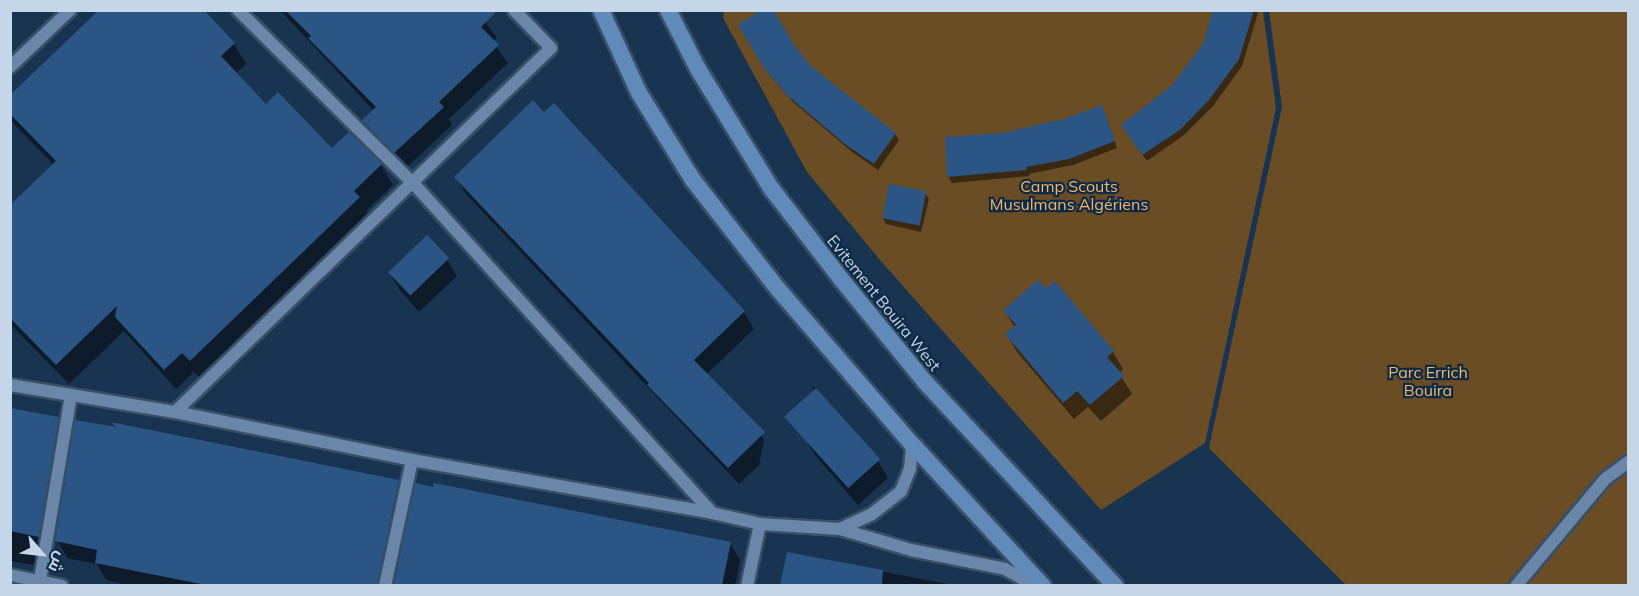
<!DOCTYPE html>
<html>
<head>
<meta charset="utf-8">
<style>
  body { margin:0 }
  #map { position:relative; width:1639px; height:596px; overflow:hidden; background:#193451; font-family:Mulish,Cairo,sans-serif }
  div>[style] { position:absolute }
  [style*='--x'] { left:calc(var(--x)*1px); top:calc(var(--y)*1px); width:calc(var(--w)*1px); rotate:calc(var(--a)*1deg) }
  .green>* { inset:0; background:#6b4d25 }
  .shadow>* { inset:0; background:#0007 }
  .building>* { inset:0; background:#2a5584; transform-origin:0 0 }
  .roads { filter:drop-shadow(2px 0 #394f68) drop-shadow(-2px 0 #394f68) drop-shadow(0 2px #394f68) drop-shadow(0 -2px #394f68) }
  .service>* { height:12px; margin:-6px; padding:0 6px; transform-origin:6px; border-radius:6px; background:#6a87a9 }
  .minor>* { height:12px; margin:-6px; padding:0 6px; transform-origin:6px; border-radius:6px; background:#6a87a9 }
  .trunk>* { height:16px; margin:-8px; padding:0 8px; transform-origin:8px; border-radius:8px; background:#608aba }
  span { translate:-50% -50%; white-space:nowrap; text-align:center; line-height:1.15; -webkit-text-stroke:4.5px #0f2a46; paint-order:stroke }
  .park-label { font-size:16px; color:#f6b868 }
  .street-label { font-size:16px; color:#c6d6e9 }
  .frame { position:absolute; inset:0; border:12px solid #c6d6e9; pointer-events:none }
  .north { position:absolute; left:12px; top:524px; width:60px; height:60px; -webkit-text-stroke:4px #0f2a46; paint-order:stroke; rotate:118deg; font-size:16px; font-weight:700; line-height:24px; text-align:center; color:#c6d6e9 }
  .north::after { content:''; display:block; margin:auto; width:21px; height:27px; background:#c6d6e9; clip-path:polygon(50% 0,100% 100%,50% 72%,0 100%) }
</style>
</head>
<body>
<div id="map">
  <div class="green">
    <div style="clip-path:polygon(724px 10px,1263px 11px,1276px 108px,1205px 443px,1101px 510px,880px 260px,807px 172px,723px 18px)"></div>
    <div style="clip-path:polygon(1269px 11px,1628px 11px,1628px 585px,1346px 585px,1209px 448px,1282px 107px)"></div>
  </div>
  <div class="shadow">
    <div style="clip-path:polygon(280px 10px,477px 10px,497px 38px,493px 42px,508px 63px,449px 119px,452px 125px,405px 169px,373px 138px,363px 121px,374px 111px)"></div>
    <div style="clip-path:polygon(1214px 10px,1257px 10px,1258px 13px,1242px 66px,1213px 106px,1184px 135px,1147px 161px,1126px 131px,1174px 86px,1204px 44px)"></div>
    <div style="clip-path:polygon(740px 25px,812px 69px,895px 134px,899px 140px,878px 170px,851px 151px,793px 102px,769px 74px)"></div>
    <div style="clip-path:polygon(234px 44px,246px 64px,235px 74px,266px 106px,332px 150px,349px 134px,381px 165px,393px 185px,366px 211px,371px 218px,202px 380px,194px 372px,176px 389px,124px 331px,69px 384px,10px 324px,10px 207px,54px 165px,15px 125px,10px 118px,10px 98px)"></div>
    <div style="clip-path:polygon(554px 105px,744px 312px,754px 329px,707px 374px,753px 422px,764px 440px,759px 465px,739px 484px,466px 194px,456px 177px)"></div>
    <div style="clip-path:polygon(1105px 113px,1117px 148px,1073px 165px,1029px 174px,1029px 176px,952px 183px,948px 176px,1003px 134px)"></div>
    <div style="clip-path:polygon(925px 193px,929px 199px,921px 232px,886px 224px,883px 218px)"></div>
    <div style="clip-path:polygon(447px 259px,457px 276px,419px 312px,399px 289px,389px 272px)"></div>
    <div style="clip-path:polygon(1005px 311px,1113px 352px,1123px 369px,1119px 373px,1132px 394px,1101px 421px,1088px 407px,1074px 419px,1017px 352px,1007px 335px,1015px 328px)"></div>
    <div style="clip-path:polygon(813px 386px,878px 461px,888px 478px,858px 505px,815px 455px,805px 438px)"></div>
    <div style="clip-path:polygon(10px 409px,58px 418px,70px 438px,38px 566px,11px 561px,10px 565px)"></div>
    <div style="clip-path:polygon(114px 424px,398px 481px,408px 499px,390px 586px,132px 586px,106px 580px,97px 564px,67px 558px,57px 540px,117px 429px)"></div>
    <div style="clip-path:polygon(417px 485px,730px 543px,740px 560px,735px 586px,395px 586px)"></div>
    <div style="clip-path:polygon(788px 554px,959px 586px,782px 586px)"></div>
  </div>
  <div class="building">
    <div style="clip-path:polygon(99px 10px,204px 10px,235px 43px,221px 56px,266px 104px,278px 92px,332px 148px,349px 132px,382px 164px,354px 191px,360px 197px,190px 361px,182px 353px,164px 370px,115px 317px,117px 306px,56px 365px,10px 318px,10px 205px,56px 161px,10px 114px,10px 95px)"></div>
    <div style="clip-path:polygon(285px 10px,498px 10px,481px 27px,499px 45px,439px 102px,444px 107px,394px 153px,362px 120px,376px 107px,308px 38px,311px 36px)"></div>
    <div style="clip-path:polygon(761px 10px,773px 10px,796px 48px,813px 68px,896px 133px,874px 164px,846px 145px,788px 96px,764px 68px,738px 25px)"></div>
    <div style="clip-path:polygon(1213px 10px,1254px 10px,1239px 59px,1209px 100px,1180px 130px,1142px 155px,1121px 125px,1172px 85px,1203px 44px)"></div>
    <div style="clip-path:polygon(533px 100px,544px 112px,554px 103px,745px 311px,694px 360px,765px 432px,728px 468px,647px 385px,649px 383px,454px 177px)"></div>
    <div style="clip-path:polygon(1102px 105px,1115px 141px,1069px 159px,1026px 167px,1027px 170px,947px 177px,945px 137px,1002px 133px,1064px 119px)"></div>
    <div style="left:889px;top:184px;width:38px;height:35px;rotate:11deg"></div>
    <div style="left:427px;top:235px;width:32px;height:54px;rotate:46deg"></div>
    <div style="clip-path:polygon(1038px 280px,1046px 288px,1055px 281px,1114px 351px,1107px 357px,1124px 376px,1090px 405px,1077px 391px,1063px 403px,1005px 334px,1016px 325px,1003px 310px)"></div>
    <div style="left:816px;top:388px;width:96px;height:43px;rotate:48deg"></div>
    <div style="clip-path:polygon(10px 408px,59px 417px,39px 537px,10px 531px)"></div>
    <div style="clip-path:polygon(75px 420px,116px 427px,111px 422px,399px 480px,377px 585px,206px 585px,95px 563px,97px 550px,55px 541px)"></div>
    <div style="clip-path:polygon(415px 483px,433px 487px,434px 483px,731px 542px,722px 585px,394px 585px)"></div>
    <div style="clip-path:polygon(787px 552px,883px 570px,882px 585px,780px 585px)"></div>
  </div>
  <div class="roads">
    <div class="service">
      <div style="--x:1516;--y:586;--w:139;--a:-50.2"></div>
      <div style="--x:1605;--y:479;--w:29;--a:-36"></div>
    </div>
    <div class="minor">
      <div style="--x:238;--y:10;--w:246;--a:44.7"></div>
      <div style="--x:413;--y:183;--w:445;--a:47.8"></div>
      <div style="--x:10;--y:67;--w:83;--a:-43.5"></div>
      <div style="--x:10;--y:385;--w:167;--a:9.3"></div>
      <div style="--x:175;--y:412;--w:242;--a:11.4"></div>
      <div style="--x:412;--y:460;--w:305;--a:10"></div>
      <div style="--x:712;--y:513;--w:49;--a:12.9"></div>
      <div style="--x:760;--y:524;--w:63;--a:101.8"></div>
      <div style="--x:175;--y:412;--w:523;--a:-44.07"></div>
      <div style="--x:551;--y:48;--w:53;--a:-134.2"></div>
      <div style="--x:760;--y:524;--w:80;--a:3.6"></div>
      <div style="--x:840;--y:529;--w:35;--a:-25"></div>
      <div style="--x:872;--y:514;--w:37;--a:-38"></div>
      <div style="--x:901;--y:491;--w:24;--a:-68"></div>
      <div style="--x:910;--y:469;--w:25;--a:-85"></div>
      <div style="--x:840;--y:529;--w:74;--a:16.5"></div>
      <div style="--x:911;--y:550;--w:96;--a:11.4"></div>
      <div style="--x:1005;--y:569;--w:35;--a:29"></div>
      <div style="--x:10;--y:575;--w:53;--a:11.9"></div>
      <div style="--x:39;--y:586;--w:194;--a:-80.5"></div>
      <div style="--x:385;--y:586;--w:129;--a:-77.9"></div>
    </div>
    <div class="trunk">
      <div style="--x:601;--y:10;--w:91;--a:65.4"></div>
      <div style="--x:639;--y:93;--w:102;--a:58.2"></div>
      <div style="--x:693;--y:180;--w:138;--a:52.1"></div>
      <div style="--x:778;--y:289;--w:205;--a:49.2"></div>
      <div style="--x:912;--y:444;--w:193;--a:47.3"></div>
      <div style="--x:668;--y:10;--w:66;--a:63"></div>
      <div style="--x:698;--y:69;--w:140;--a:58.5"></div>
      <div style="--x:771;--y:188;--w:115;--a:52.4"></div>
      <div style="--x:841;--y:279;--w:133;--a:50.8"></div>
      <div style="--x:925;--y:382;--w:279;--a:47"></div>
    </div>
  </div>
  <div class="park-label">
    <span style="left:1069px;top:195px">Camp Scouts<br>Musulmans Algériens</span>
    <span style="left:1428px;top:381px">Parc Errich<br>Bouira</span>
  </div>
  <div class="street-label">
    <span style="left:884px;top:303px;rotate:51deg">Evitement Bouira West</span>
  </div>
  <div class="frame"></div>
  <div class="north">ش</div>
</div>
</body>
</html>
